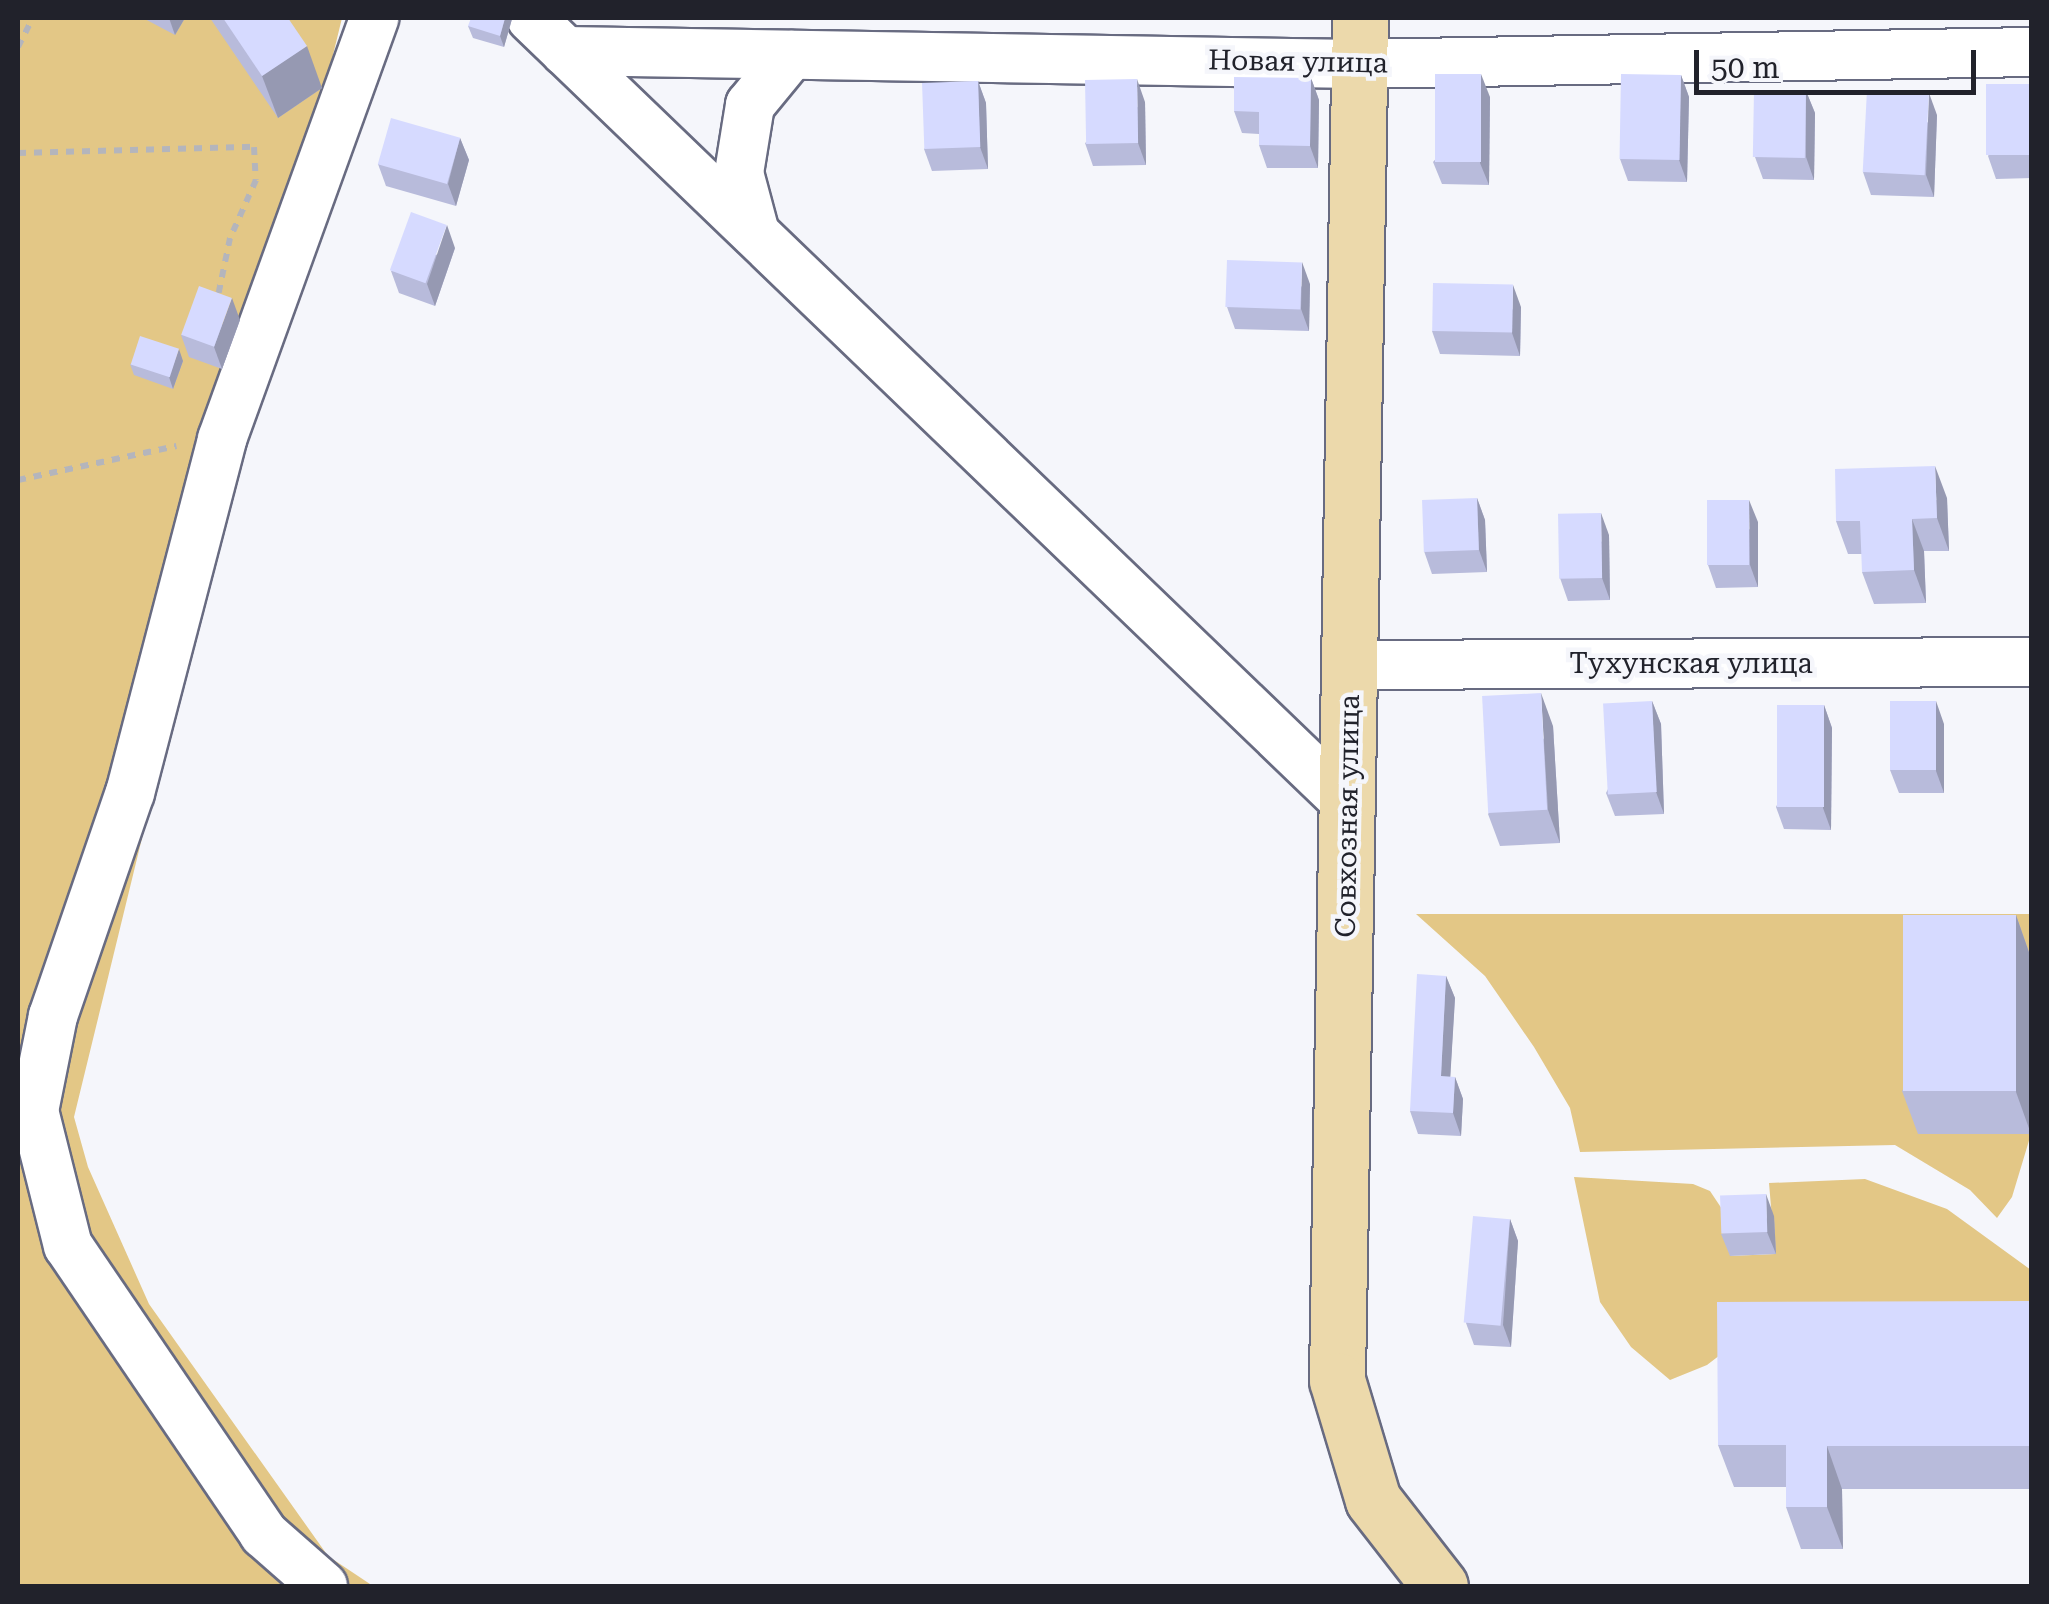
<!DOCTYPE html>
<html>
<head>
<meta charset="utf-8">
<style>
  body { margin:0 }
  #map { position:relative; width:2049px; height:1604px; overflow:hidden; background:#f5f6fb; font-family:"Roboto Serif",serif }
  div>[style] { position:absolute }
  [style*='--x'] { left:calc(var(--x)*1px); top:calc(var(--y)*1px); width:calc(var(--w)*1px); rotate:calc(var(--a)*1deg) }
  .green>* { inset:0; background:#e3c786 }
  .path>* { height:6px; margin-top:-3px; transform-origin:0; background:repeating-linear-gradient(90deg,#b4b5bc 0 8px,transparent 0 16px) }
  .roads { filter:drop-shadow(2px 0 #686b81) drop-shadow(-2px 0 #686b81) drop-shadow(0 2px #686b81) drop-shadow(0 -2px #686b81) }
  .minor>* { height:48px; margin:-24px; padding:0 24px; transform-origin:24px; border-radius:24px; background:#fff }
  .major>* { height:55px; margin:-27.5px; padding:0 27.5px; transform-origin:27.5px; border-radius:27.5px; background:#ecd9ab }
  .wall>* { inset:0; background:#b8bbdb }
  .shaded-wall>* { inset:0; background:#9699b2 }
  .building>* { inset:0; background:#d6daff; transform-origin:0 0 }
  span { translate:-50% -50%; white-space:nowrap; text-align:center; line-height:1.15; -webkit-text-stroke:9px #f5f6fb; paint-order:stroke }
  .street-label { font-size:28px; color:#21222b }
  .frame { position:absolute; inset:0; border:20px solid #21222b; pointer-events:none }
  .scale { position:absolute; left:1694px; top:50px; width:282px; height:45px; box-sizing:border-box; border:5px solid #21222b; border-top:0; padding-left:12px; font-size:30px; line-height:35px; white-space:nowrap; color:#21222b; -webkit-text-stroke:8px #f5f6fb; paint-order:stroke }
</style>
</head>
<body>
<div id="map">
  <div class="green">
    <div style="clip-path:polygon(18px 18px,342px 18px,74px 1117px,88px 1167px,149px 1304px,328px 1556px,373px 1586px,18px 1586px)"></div>
    <div style="clip-path:polygon(1416px 914px,2031px 914px,2031px 987px,2031px 959px,1918px 1133px,2031px 1134px,2012px 1197px,1997px 1218px,1970px 1190px,1895px 1145px,1580px 1152px,1570px 1108px,1534px 1047px,1485px 976px)"></div>
    <div style="clip-path:polygon(1574px 1177px,1693px 1184px,1710px 1191px,1728px 1218px,1730px 1256px,1775px 1254px,1769px 1183px,1865px 1179px,1947px 1209px,2031px 1270px,2031px 1344px,1733px 1345px,1707px 1365px,1670px 1380px,1631px 1347px,1600px 1302px)"></div>
  </div>
  <div class="path">
    <div style="--x:18;--y:47;--w:33;--a:-63"></div>
    <div style="--x:18;--y:153;--w:236;--a:-1.5"></div>
    <div style="--x:254;--y:147;--w:33;--a:87"></div>
    <div style="--x:256;--y:180;--w:64;--a:114.1"></div>
    <div style="--x:230;--y:238;--w:59;--a:101.7"></div>
    <div style="--x:18;--y:480;--w:162;--a:-12.1"></div>
  </div>
  <div class="roads">
    <div class="minor">
      <div style="--x:531;--y:18;--w:1135;--a:43.89"></div>
      <div style="--x:565;--y:51;--w:793;--a:0.94"></div>
      <div style="--x:1358;--y:64;--w:674;--a:-1.02"></div>
      <div style="--x:755;--y:233;--w:62;--a:-104.9"></div>
      <div style="--x:739;--y:173;--w:69;--a:-80.8"></div>
      <div style="--x:750;--y:105;--w:65;--a:-50.6"></div>
      <div style="--x:1351;--y:665;--w:681;--a:-0.25"></div>
      <div style="--x:323;--y:1586;--w:79;--a:-138.6"></div>
      <div style="--x:264;--y:1534;--w:348;--a:-124.2"></div>
      <div style="--x:68;--y:1246;--w:139;--a:-104.1"></div>
      <div style="--x:34;--y:1111;--w:97;--a:-78.7"></div>
      <div style="--x:53;--y:1016;--w:236;--a:-71"></div>
      <div style="--x:130;--y:793;--w:366;--a:-75.4"></div>
      <div style="--x:222;--y:439;--w:448;--a:-70.1"></div>
    </div>
    <div class="major">
      <div style="--x:1360;--y:18;--w:1362;--a:90.97"></div>
      <div style="--x:1337;--y:1380;--w:125;--a:73.3"></div>
      <div style="--x:1373;--y:1500;--w:109;--a:52.1"></div>
    </div>
  </div>
  <div class="wall">
    <div style="clip-path:polygon(143px 18px,185px 18px,175px 35px)"></div>
    <div style="clip-path:polygon(210px 18px,288px 18px,322px 88px,278px 118px)"></div>
    <div style="clip-path:polygon(512px 19px,504px 47px,473px 38px,468px 26px)"></div>
    <div style="clip-path:polygon(1681px 75px,1689px 97px,1687px 182px,1628px 181px,1620px 159px)"></div>
    <div style="clip-path:polygon(1311px 78px,1319px 100px,1318px 168px,1267px 168px,1259px 145px,1259px 134px,1242px 133px,1234px 111px)"></div>
    <div style="clip-path:polygon(978px 81px,986px 103px,988px 169px,932px 171px,924px 149px)"></div>
    <div style="clip-path:polygon(2032px 84px,2032px 178px,1996px 179px,1988px 156px)"></div>
    <div style="clip-path:polygon(1806px 91px,1815px 113px,1814px 180px,1763px 179px,1755px 157px)"></div>
    <div style="clip-path:polygon(1490px 97px,1489px 185px,1442px 184px,1433px 162px)"></div>
    <div style="clip-path:polygon(1145px 102px,1146px 165px,1093px 166px,1085px 143px)"></div>
    <div style="clip-path:polygon(1937px 115px,1934px 197px,1871px 195px,1863px 172px)"></div>
    <div style="clip-path:polygon(460px 138px,469px 160px,456px 206px,386px 186px,378px 164px)"></div>
    <div style="clip-path:polygon(455px 248px,435px 306px,399px 293px,391px 271px)"></div>
    <div style="clip-path:polygon(1310px 284px,1309px 331px,1235px 329px,1227px 307px)"></div>
    <div style="clip-path:polygon(1521px 307px,1520px 356px,1440px 354px,1432px 331px)"></div>
    <div style="clip-path:polygon(240px 320px,222px 369px,189px 357px,181px 335px)"></div>
    <div style="clip-path:polygon(183px 361px,173px 389px,134px 375px,130px 364px)"></div>
    <div style="clip-path:polygon(1477px 498px,1485px 520px,1487px 572px,1432px 574px,1424px 551px)"></div>
    <div style="clip-path:polygon(1947px 498px,1949px 551px,1924px 551px,1926px 603px,1874px 604px,1862px 572px,1862px 554px,1848px 554px,1836px 521px)"></div>
    <div style="clip-path:polygon(1758px 522px,1758px 587px,1716px 588px,1708px 565px)"></div>
    <div style="clip-path:polygon(1609px 535px,1610px 600px,1568px 601px,1560px 578px)"></div>
    <div style="clip-path:polygon(1652px 701px,1661px 724px,1664px 814px,1615px 816px,1606px 793px)"></div>
    <div style="clip-path:polygon(1824px 705px,1832px 728px,1831px 830px,1784px 829px,1776px 807px)"></div>
    <div style="clip-path:polygon(1944px 724px,1944px 793px,1899px 793px,1890px 770px)"></div>
    <div style="clip-path:polygon(1553px 726px,1560px 843px,1500px 846px,1488px 814px)"></div>
    <div style="clip-path:polygon(2016px 915px,2031px 958px,2031px 1134px,1918px 1134px,1902px 1091px)"></div>
    <div style="clip-path:polygon(1446px 976px,1455px 998px,1450px 1077px,1455px 1077px,1463px 1099px,1461px 1136px,1418px 1134px,1410px 1111px)"></div>
    <div style="clip-path:polygon(1774px 1216px,1776px 1254px,1730px 1256px,1721px 1234px)"></div>
    <div style="clip-path:polygon(1510px 1219px,1518px 1241px,1511px 1347px,1474px 1345px,1466px 1323px)"></div>
    <div style="clip-path:polygon(2032px 1301px,2032px 1489px,1842px 1489px,1843px 1549px,1801px 1549px,1786px 1507px,1786px 1487px,1734px 1487px,1718px 1445px)"></div>
  </div>
  <div class="shaded-wall">
    <div style="clip-path:polygon(169px 18px,185px 18px,175px 35px)"></div>
    <div style="clip-path:polygon(505px 18px,512px 18px,512px 19px,504px 47px,500px 36px)"></div>
    <div style="clip-path:polygon(307px 46px,322px 88px,278px 118px,262px 76px)"></div>
    <div style="clip-path:polygon(1481px 74px,1490px 97px,1489px 185px,1480px 163px)"></div>
    <div style="clip-path:polygon(1681px 75px,1689px 97px,1687px 182px,1679px 160px)"></div>
    <div style="clip-path:polygon(1311px 78px,1319px 100px,1318px 168px,1310px 146px)"></div>
    <div style="clip-path:polygon(1137px 79px,1145px 102px,1146px 165px,1138px 143px)"></div>
    <div style="clip-path:polygon(978px 81px,986px 103px,988px 169px,980px 147px)"></div>
    <div style="clip-path:polygon(1806px 91px,1815px 113px,1814px 180px,1806px 157px)"></div>
    <div style="clip-path:polygon(1929px 93px,1937px 115px,1934px 197px,1926px 175px)"></div>
    <div style="clip-path:polygon(460px 138px,469px 160px,456px 206px,448px 184px)"></div>
    <div style="clip-path:polygon(447px 225px,455px 248px,435px 306px,427px 284px)"></div>
    <div style="clip-path:polygon(1302px 262px,1310px 284px,1309px 331px,1301px 309px)"></div>
    <div style="clip-path:polygon(1513px 285px,1521px 307px,1520px 356px,1512px 333px)"></div>
    <div style="clip-path:polygon(232px 298px,240px 320px,222px 369px,214px 347px)"></div>
    <div style="clip-path:polygon(179px 349px,183px 361px,173px 389px,169px 377px)"></div>
    <div style="clip-path:polygon(1935px 466px,1947px 498px,1949px 551px,1937px 518px)"></div>
    <div style="clip-path:polygon(1477px 498px,1485px 520px,1487px 572px,1479px 550px)"></div>
    <div style="clip-path:polygon(1749px 500px,1758px 522px,1758px 587px,1750px 565px)"></div>
    <div style="clip-path:polygon(1601px 513px,1609px 535px,1610px 600px,1602px 578px)"></div>
    <div style="clip-path:polygon(1912px 519px,1924px 551px,1926px 603px,1914px 570px)"></div>
    <div style="clip-path:polygon(1541px 693px,1553px 726px,1560px 843px,1548px 810px)"></div>
    <div style="clip-path:polygon(1652px 701px,1661px 724px,1664px 814px,1656px 792px)"></div>
    <div style="clip-path:polygon(1936px 701px,1944px 724px,1944px 793px,1936px 771px)"></div>
    <div style="clip-path:polygon(1824px 705px,1832px 728px,1831px 830px,1823px 808px)"></div>
    <div style="clip-path:polygon(2016px 915px,2031px 958px,2031px 1134px,2016px 1092px)"></div>
    <div style="clip-path:polygon(1446px 976px,1455px 998px,1449px 1099px,1441px 1076px)"></div>
    <div style="clip-path:polygon(1455px 1077px,1463px 1099px,1461px 1136px,1453px 1113px)"></div>
    <div style="clip-path:polygon(1766px 1194px,1774px 1216px,1776px 1254px,1767px 1232px)"></div>
    <div style="clip-path:polygon(1510px 1219px,1518px 1241px,1511px 1347px,1503px 1325px)"></div>
    <div style="clip-path:polygon(1827px 1446px,1842px 1489px,1843px 1549px,1827px 1507px)"></div>
  </div>
  <div class="building">
    <div style="clip-path:polygon(223px 18px,288px 18px,307px 46px,262px 76px)"></div>
    <div style="clip-path:polygon(471px 18px,505px 18px,500px 36px,468px 26px)"></div>
    <div style="left:1435px;top:74px;width:46px;height:88px"></div>
    <div style="left:1621px;top:74px;width:60px;height:85px;rotate:1deg"></div>
    <div style="clip-path:polygon(1234px 77px,1311px 78px,1310px 146px,1259px 145px,1259px 112px,1234px 111px)"></div>
    <div style="left:1137px;top:79px;width:64px;height:52px;rotate:89deg"></div>
    <div style="left:978px;top:81px;width:66px;height:56px;rotate:88deg"></div>
    <div style="left:2032px;top:84px;width:71px;height:46px;rotate:90deg"></div>
    <div style="left:1754px;top:90px;width:52px;height:67px;rotate:1deg"></div>
    <div style="left:1867px;top:90px;width:62px;height:82px;rotate:3deg"></div>
    <div style="left:391px;top:118px;width:72px;height:48px;rotate:16deg"></div>
    <div style="left:411px;top:212px;width:38px;height:62px;rotate:20deg"></div>
    <div style="left:1227px;top:260px;width:75px;height:47px;rotate:2deg"></div>
    <div style="left:1433px;top:283px;width:80px;height:48px;rotate:1deg"></div>
    <div style="left:199px;top:286px;width:35px;height:52px;rotate:20deg"></div>
    <div style="left:140px;top:336px;width:41px;height:30px;rotate:18deg"></div>
    <div style="clip-path:polygon(1935px 466px,1937px 518px,1912px 519px,1914px 570px,1862px 572px,1860px 521px,1836px 521px,1835px 469px)"></div>
    <div style="left:1477px;top:498px;width:52px;height:55px;rotate:88deg"></div>
    <div style="left:1707px;top:500px;width:42px;height:65px"></div>
    <div style="left:1601px;top:513px;width:65px;height:43px;rotate:89deg"></div>
    <div style="left:1541px;top:693px;width:117px;height:59px;rotate:87deg"></div>
    <div style="left:1652px;top:701px;width:91px;height:49px;rotate:87deg"></div>
    <div style="left:1890px;top:701px;width:46px;height:69px"></div>
    <div style="left:1777px;top:705px;width:47px;height:102px"></div>
    <div style="left:1903px;top:915px;width:113px;height:176px"></div>
    <div style="clip-path:polygon(1417px 974px,1446px 976px,1441px 1076px,1455px 1077px,1453px 1113px,1410px 1111px)"></div>
    <div style="left:1766px;top:1194px;width:38px;height:46px;rotate:88deg"></div>
    <div style="left:1473px;top:1216px;width:37px;height:107px;rotate:5deg"></div>
    <div style="clip-path:polygon(2032px 1301px,2032px 1446px,1827px 1446px,1827px 1507px,1786px 1507px,1786px 1445px,1718px 1445px,1717px 1302px)"></div>
  </div>
  <div class="street-label">
    <span style="left:1298px;top:62px;rotate:1deg">Новая улица</span>
    <span style="left:1691px;top:664px">Тухунская улица</span>
    <span style="left:1348px;top:816px;rotate:-89deg">Совхозная улица</span>
  </div>
  <div class="frame"></div>
  <div class="scale">50 m</div>
</div>
</body>
</html>
